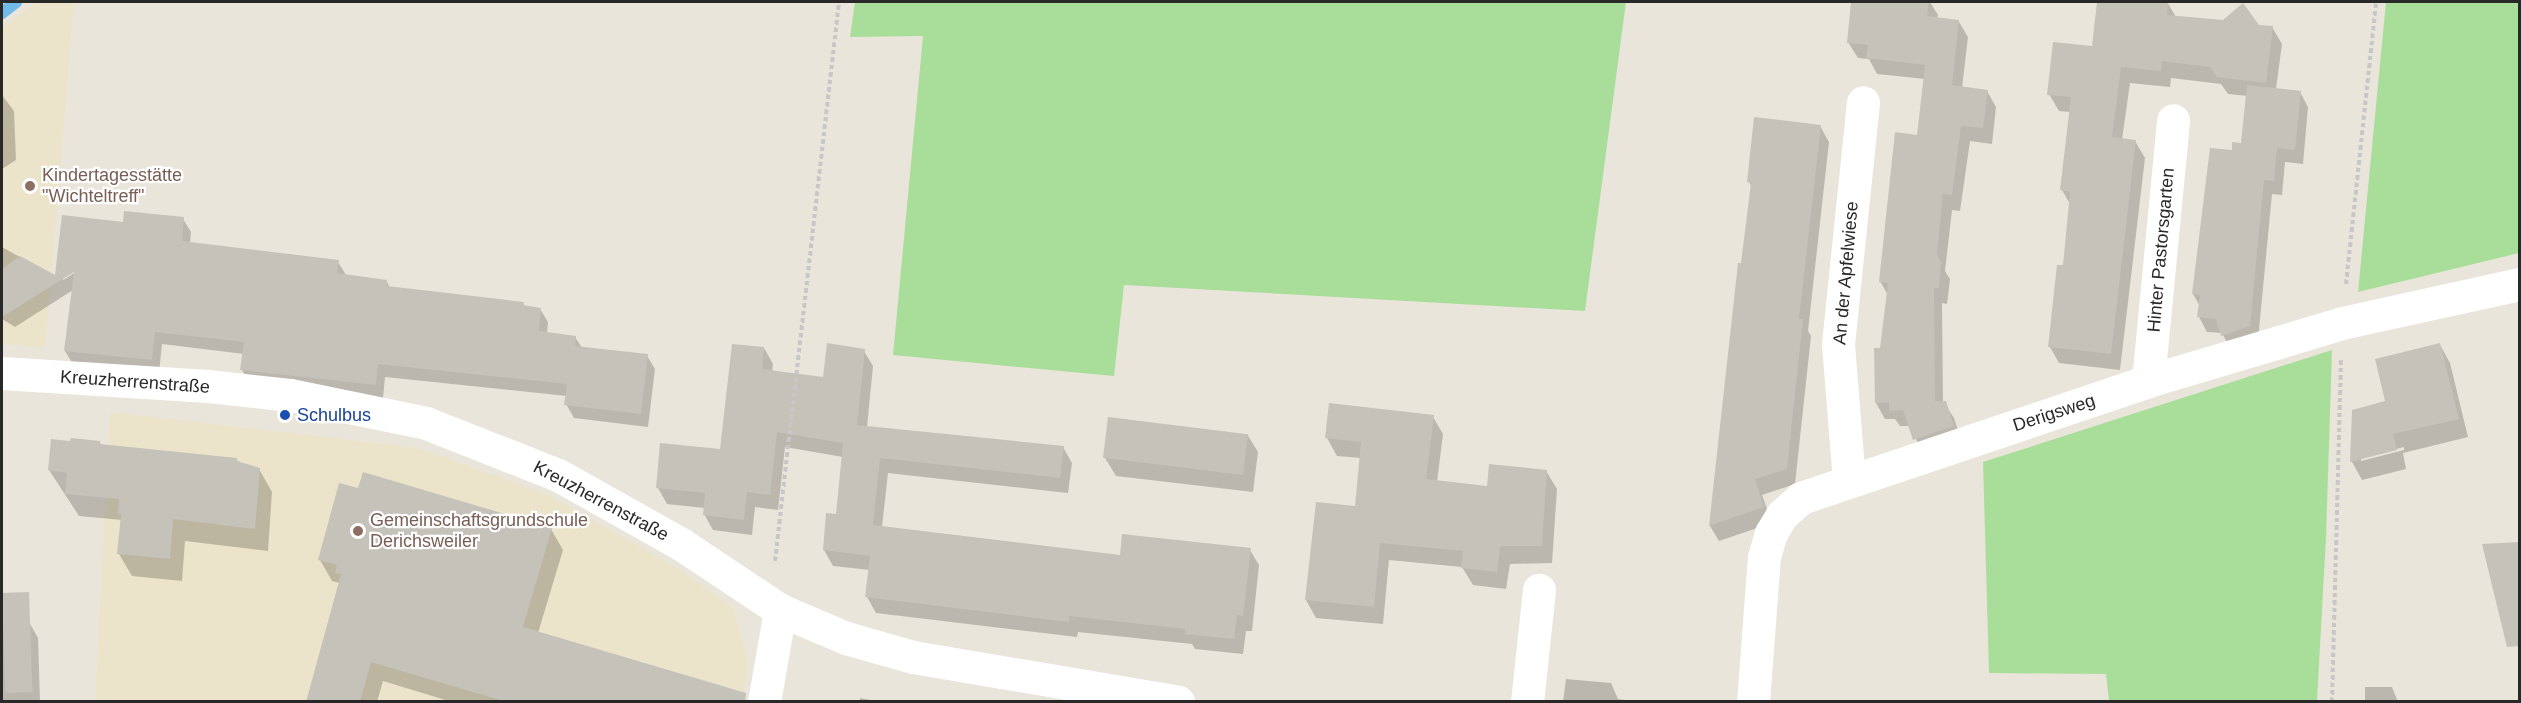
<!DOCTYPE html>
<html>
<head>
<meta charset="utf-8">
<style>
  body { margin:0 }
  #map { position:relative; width:2521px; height:703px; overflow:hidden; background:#eae5da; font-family:Arial,sans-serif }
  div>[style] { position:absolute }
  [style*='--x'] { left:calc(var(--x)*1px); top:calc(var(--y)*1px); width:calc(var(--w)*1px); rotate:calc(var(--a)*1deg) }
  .education>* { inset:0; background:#ebe4ca }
  .green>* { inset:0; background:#a8de99 }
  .shadow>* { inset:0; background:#0003 }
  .stream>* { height:12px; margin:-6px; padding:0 6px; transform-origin:6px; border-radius:6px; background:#72bae7 }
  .building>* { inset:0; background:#c5c2ba; transform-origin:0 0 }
  .path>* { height:4px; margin-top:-2px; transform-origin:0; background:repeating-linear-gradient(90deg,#c7c7c7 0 4.5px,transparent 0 7.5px) }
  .minor>* { height:33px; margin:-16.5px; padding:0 16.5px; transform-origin:16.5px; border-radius:16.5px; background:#fff }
  .dots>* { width:16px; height:16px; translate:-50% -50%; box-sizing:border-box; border:3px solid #fff; border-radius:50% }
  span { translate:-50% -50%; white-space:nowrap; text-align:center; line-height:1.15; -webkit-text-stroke:4.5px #fff; paint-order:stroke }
  .education-label { font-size:18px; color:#785e54 }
  .left { translate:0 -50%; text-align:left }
  .street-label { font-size:18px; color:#282828 }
  .transit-label { font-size:18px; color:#164399 }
  .frame { position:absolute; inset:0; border:3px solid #282828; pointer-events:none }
</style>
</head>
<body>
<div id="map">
  <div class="education">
    <div style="clip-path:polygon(36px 2px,74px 2px,45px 347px,2px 344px,2px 28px)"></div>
    <div style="clip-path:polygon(110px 412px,418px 448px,548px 495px,675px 567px,733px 608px,748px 663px,742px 701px,95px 702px)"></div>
  </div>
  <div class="green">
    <div style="clip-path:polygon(855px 2px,1626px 2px,1585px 311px,1124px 285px,1114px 376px,893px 355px,923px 36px,850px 37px)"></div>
    <div style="clip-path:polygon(2386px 2px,2519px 2px,2519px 253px,2358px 292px)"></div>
    <div style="clip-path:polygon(2332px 350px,2326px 538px,2317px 700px,2109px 701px,2106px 674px,1989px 673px,1983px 462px)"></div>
  </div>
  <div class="shadow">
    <div style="clip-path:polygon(1874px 2px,1930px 2px,1938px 15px,1937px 19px,1959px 22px,1968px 37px,1962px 88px,1987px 91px,1996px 107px,1992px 144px,1970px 141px,1960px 211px,1952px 210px,1945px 271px,1950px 279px,1947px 304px,1942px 303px,1943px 402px,1954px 418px,1962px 443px,1924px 456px,1910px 426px,1900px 426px,1895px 419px,1885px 419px,1876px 403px,1875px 349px,1882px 349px,1888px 295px,1880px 281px,1918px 137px,1925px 79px,1877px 74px,1869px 59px,1858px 58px,1848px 42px)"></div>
    <div style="clip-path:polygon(2099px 2px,2167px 2px,2176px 17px,2272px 27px,2282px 44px,2276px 89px,2300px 92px,2308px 107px,2303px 164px,2285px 162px,2282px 195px,2272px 194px,2258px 340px,2231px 350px,2222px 333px,2207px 332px,2199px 317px,2200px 306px,2193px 294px,2233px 152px,2243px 144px,2248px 96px,2228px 94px,2221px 84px,2171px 78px,2170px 87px,2130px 83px,2122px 140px,2135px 141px,2145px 158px,2120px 370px,2059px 363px,2050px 347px,2064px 267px,2070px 204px,2062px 190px,2070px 112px,2059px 111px,2049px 94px,2094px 48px)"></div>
    <div style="clip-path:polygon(2px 95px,14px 111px,16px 160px,2px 169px)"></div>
    <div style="clip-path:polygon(1820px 126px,1829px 142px,1808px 331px,1811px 336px,1795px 484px,1762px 495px,1772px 523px,1719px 541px,1710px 526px,1739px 264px,1743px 265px,1752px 187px,1749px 182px)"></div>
    <div style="clip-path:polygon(evenodd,183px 219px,191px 232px,190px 244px,338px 262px,346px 275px,387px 282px,390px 288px,523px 303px,525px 307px,540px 309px,548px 322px,547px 334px,575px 337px,582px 348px,647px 356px,655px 369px,648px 427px,574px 418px,566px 404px,567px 396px,385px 377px,383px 398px,250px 383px,242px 370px,244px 354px,162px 344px,159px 373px,73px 364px,65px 351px,73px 290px,15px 327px,2px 319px,2px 247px,56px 277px,124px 223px,183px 219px,79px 267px,81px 269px,63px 280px,63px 276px,79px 267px)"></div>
    <div style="clip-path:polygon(evenodd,2440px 345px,2450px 363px,2468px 437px,2403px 453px,2406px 469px,2362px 480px,2352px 462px,2354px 411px,2387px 402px,2440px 345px,2404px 447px,2404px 450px,2361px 461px,2361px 458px,2404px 447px)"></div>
    <div style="clip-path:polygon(764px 348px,773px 364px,772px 372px,824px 378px,864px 351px,873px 366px,867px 427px,1063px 447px,1072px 463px,1068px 493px,888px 473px,882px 527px,1121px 556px,1250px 550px,1259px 565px,1252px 631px,1246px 631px,1243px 654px,1195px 649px,1192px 644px,1078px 632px,1077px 637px,876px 613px,867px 597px,870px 570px,833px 566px,824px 550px,837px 516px,843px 457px,785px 447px,778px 510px,755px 507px,752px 535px,713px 530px,704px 514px,705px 508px,667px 504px,658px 488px,721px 451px)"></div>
    <div style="clip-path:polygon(1433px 417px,1443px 434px,1437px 482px,1488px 488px,1546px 471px,1557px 489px,1552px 563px,1510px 564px,1506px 589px,1473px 585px,1462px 567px,1389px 560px,1383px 624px,1316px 618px,1306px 600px,1356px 507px,1361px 458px,1337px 456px,1327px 438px)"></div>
    <div style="clip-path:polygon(1247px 434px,1258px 452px,1253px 492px,1116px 476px,1105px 458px)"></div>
    <div style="clip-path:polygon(100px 442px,101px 445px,236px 459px,239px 463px,259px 469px,272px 492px,268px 551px,185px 541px,182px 581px,132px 576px,119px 554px,122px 520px,79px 516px,49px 470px)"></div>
    <div style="clip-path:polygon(551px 529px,563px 550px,538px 633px,725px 702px,452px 702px,383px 681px,377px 702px,308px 702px,340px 583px,332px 581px,320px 560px)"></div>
    <div style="clip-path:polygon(29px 622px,38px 638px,40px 702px,2px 702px,2px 623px)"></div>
    <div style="clip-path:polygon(1566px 679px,1611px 683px,1618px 699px,1638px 702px,1563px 702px)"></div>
    <div style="clip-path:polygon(2365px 687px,2392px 687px,2398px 702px,2365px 702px)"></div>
    <div style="clip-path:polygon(860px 698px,882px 702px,860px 702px)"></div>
  </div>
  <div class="stream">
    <div style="--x:2;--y:13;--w:18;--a:-38"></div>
  </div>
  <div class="building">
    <div style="clip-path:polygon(1851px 2px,1929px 2px,1927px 16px,1959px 20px,1952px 85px,1988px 90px,1983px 128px,1961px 126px,1952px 195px,1943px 194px,1937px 254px,1941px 262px,1939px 288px,1934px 288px,1935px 401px,1946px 401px,1954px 426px,1913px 440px,1903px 410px,1889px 411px,1889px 403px,1875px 403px,1874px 348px,1880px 348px,1888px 283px,1879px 282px,1895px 132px,1917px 135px,1925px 65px,1866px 58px,1868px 45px,1847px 43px)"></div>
    <div style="clip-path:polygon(2097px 2px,2168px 2px,2167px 15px,2223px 20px,2243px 3px,2259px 25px,2273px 26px,2266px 83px,2217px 77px,2210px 67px,2162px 61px,2161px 71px,2121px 67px,2112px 137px,2136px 140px,2111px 354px,2048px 347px,2057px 265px,2063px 265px,2070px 192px,2060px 190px,2071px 97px,2047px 95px,2053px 42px,2092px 46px)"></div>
    <div style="clip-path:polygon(2247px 85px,2301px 91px,2295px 150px,2277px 148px,2274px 181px,2264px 180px,2250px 326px,2221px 336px,2216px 319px,2197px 317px,2200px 295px,2192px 294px,2210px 148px,2232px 150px,2232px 142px,2241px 143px)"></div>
    <div style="clip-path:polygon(1754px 117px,1821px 125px,1799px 319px,1803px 319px,1787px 469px,1755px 479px,1764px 507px,1709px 526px,1738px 263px,1741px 263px,1751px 183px,1747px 182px)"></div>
    <div style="clip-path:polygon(124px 211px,184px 217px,182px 241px,339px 260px,337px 273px,387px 280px,387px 286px,524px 302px,523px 305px,541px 308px,539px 331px,576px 336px,575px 346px,648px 354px,641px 414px,564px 405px,567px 384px,378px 364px,376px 385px,240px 370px,244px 342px,155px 332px,152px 360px,64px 351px,74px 272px,2px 317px,2px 269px,20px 256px,55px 275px,62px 215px,123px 222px)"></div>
    <div style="clip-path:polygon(827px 343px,865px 349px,857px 425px,1064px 446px,1060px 478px,880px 458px,873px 525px,1120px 555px,1122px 534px,1251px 548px,1243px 616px,1237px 615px,1234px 639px,1185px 634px,1185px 629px,1069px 616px,1069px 622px,865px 597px,870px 556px,823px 550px,826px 513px,836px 514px,843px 443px,777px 432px,770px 495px,747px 492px,744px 520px,703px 515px,705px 493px,656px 488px,660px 443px,720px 449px,732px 344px,764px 347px,762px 369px,823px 377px)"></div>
    <div style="clip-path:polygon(2440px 343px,2459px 419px,2393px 434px,2397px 450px,2350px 462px,2352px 410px,2385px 401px,2375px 359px)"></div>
    <div style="clip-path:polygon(1329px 403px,1434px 415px,1426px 479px,1487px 486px,1489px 464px,1547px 470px,1542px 546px,1500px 546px,1497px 572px,1461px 568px,1463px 551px,1380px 543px,1374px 607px,1305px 600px,1316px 502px,1355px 506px,1361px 442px,1325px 438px)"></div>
    <div style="left:1108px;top:417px;width:141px;height:41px;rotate:7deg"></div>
    <div style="clip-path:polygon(71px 438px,100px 441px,100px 444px,237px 458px,237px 461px,260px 468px,255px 529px,173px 519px,170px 559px,117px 554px,121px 515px,118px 514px,119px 499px,65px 494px,67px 473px,48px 470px,51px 439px,70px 441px)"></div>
    <div style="clip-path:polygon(363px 472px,552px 528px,523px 627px,746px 693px,745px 702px,507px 702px,371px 662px,360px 702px,306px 702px,341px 574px,335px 573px,337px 565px,318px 560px,339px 483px,358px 488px)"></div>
    <div style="clip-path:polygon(2520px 542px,2520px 646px,2507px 647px,2482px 544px)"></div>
    <div style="left:29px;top:592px;width:100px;height:27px;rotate:88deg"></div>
  </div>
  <div class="path">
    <div style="--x:2346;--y:284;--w:284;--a:-83.9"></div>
    <div style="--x:775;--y:561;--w:563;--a:-83.47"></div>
    <div style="--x:2332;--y:702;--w:342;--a:-88.5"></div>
  </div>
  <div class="minor">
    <div style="--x:2;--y:373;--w:206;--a:3.6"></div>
    <div style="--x:208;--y:386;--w:82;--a:6.3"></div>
    <div style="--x:290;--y:395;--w:139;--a:11.6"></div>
    <div style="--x:426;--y:423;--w:142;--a:21.5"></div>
    <div style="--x:558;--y:475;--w:141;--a:29.3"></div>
    <div style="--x:681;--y:544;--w:119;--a:33.7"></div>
    <div style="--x:780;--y:610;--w:72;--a:23"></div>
    <div style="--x:846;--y:638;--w:70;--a:15.8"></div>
    <div style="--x:913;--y:657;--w:269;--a:9.6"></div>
    <div style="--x:2148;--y:381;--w:262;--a:-84.5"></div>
    <div style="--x:1849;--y:481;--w:137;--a:-94.6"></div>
    <div style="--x:1838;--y:344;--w:243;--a:-84.1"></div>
    <div style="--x:764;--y:702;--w:93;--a:-80.1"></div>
    <div style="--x:1527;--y:702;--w:113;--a:-83.9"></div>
    <div style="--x:1753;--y:702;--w:145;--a:-85.7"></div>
    <div style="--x:1764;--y:557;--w:25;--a:-74"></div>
    <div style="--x:1771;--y:533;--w:21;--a:-59"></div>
    <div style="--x:1782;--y:515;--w:25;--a:-42"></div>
    <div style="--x:1801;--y:498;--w:366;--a:-18.6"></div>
    <div style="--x:2148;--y:381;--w:202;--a:-16.6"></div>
    <div style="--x:2342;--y:323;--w:182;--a:-12.4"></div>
  </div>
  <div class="dots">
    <div style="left:30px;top:186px;background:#8d6e63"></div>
    <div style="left:285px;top:415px;background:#1a4fb4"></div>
    <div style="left:358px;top:531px;background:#8d6e63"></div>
  </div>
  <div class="education-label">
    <span class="left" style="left:42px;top:186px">Kindertagesstätte<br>"Wichteltreff"</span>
    <span class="left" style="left:370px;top:531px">Gemeinschaftsgrundschule<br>Derichsweiler</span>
  </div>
  <div class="street-label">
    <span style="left:2161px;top:250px;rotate:-85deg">Hinter Pastorsgarten</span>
    <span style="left:1846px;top:273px;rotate:-85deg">An der Apfelwiese</span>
    <span style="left:135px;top:382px;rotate:4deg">Kreuzherrenstraße</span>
    <span style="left:2054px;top:413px;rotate:-18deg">Derigsweg</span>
    <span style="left:601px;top:501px;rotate:28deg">Kreuzherrenstraße</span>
  </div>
  <div class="transit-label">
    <span class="left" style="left:297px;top:415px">Schulbus</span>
  </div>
  <div class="frame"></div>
</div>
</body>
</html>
